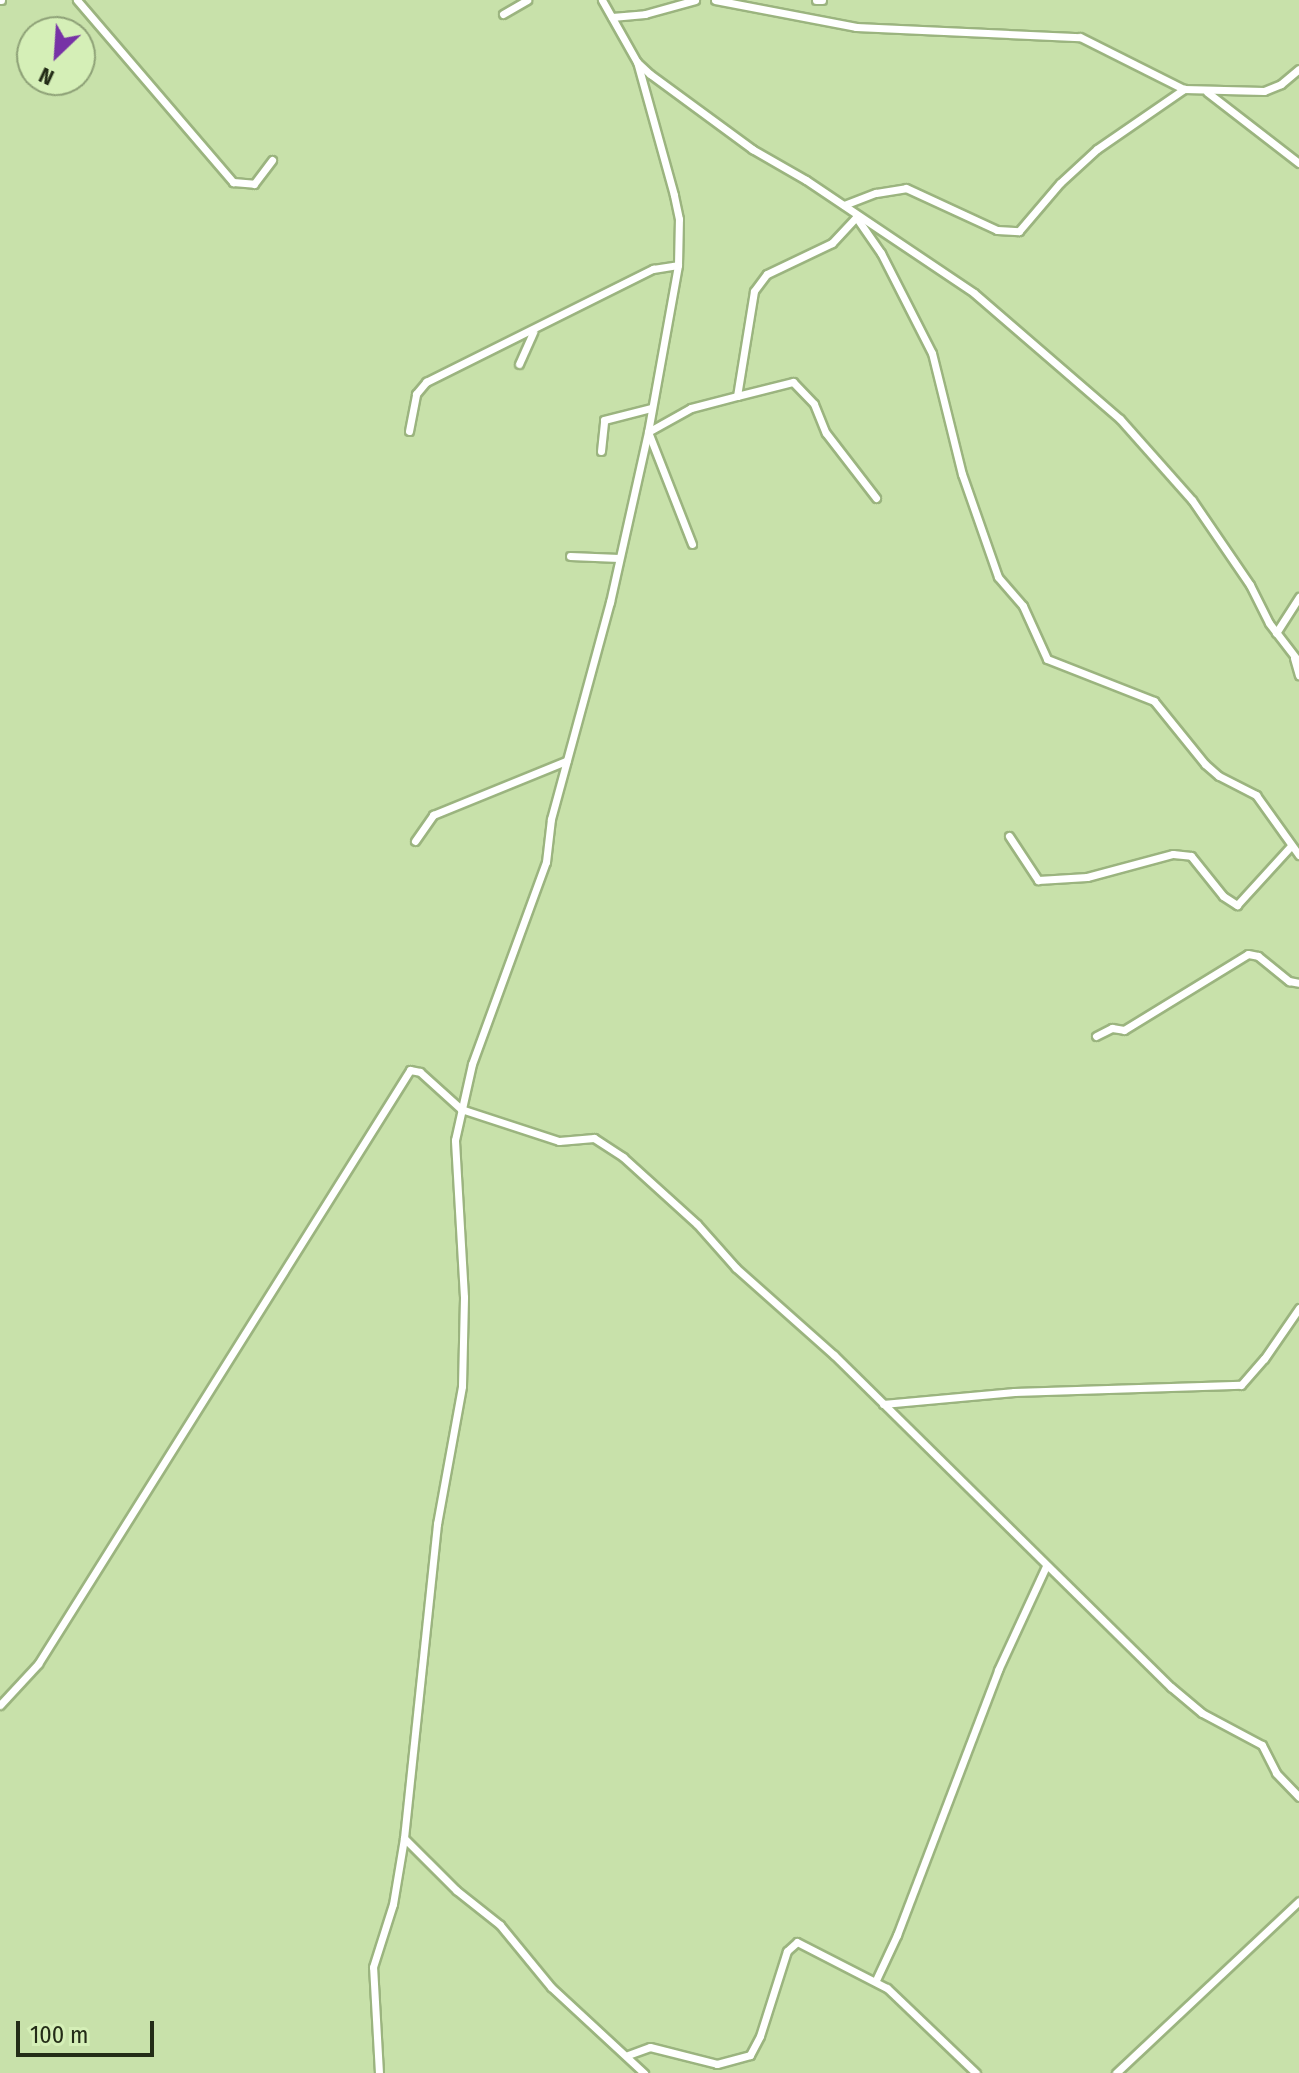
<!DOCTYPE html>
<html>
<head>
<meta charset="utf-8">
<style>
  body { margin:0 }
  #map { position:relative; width:1299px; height:2073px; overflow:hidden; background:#c8e1aa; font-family:"Fira Sans Condensed",sans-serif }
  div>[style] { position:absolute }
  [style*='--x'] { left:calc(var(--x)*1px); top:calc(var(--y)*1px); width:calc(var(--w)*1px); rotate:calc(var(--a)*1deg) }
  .roads { filter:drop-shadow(2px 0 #9bb47f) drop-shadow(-2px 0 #9bb47f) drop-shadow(0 2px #9bb47f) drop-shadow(0 -2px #9bb47f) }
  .street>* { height:7px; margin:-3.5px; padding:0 3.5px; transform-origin:3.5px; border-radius:3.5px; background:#fff }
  span { translate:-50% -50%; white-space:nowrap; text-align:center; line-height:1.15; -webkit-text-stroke:8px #d5efb7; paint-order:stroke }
  .north { position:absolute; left:16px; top:16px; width:80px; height:80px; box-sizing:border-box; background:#d5efb7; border:2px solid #8ea177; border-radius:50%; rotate:205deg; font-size:22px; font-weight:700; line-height:32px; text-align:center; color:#232c17 }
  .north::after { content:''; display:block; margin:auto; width:28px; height:36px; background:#7732a6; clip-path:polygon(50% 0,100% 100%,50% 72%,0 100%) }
  .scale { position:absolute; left:16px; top:2021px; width:138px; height:36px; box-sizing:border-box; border:4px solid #232c17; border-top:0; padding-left:10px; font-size:24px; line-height:28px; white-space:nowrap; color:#232c17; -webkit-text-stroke:6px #d5efb7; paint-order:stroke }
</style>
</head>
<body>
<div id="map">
  <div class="roads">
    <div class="street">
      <div style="--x:0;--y:0;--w:1;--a:0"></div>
      <div style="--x:77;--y:0;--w:240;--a:49.4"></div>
      <div style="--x:233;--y:182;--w:21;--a:5"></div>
      <div style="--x:254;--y:184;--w:30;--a:-53"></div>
      <div style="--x:602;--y:0;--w:71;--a:60.6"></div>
      <div style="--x:637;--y:62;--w:18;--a:43"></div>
      <div style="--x:650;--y:74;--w:127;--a:36.3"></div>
      <div style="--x:752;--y:149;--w:62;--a:29.9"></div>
      <div style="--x:806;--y:180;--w:202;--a:33.9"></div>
      <div style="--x:974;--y:293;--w:193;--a:40.8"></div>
      <div style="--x:1120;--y:419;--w:108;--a:48.4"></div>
      <div style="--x:1192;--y:500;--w:103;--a:55.7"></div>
      <div style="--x:1250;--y:585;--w:42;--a:63.4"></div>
      <div style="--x:1269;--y:623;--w:49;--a:52.4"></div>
      <div style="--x:715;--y:0;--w:144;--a:10.8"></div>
      <div style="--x:856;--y:27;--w:224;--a:2.6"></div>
      <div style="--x:1080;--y:37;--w:116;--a:26.6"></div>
      <div style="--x:816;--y:0;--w:6;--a:0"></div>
      <div style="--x:503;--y:14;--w:28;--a:-30"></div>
      <div style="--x:612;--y:17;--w:33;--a:-5"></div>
      <div style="--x:645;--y:14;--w:52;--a:-15.6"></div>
      <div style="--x:1207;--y:92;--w:116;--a:37.7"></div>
      <div style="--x:844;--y:205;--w:34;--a:-21"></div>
      <div style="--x:876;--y:193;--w:30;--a:-9"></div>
      <div style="--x:906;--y:188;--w:100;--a:24.8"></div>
      <div style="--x:997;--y:230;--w:22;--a:3"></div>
      <div style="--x:1019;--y:231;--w:63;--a:-49.5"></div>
      <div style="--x:1060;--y:183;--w:50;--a:-42.6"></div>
      <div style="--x:1097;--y:149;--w:106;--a:-34.6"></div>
      <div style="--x:1184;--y:89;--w:80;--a:1.4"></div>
      <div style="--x:1264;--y:91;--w:18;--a:-22"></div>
      <div style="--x:1281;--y:84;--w:23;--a:-40"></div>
      <div style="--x:519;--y:364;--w:35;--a:-66"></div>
      <div style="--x:737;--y:396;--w:58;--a:-14"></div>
      <div style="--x:793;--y:382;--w:30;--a:46"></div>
      <div style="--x:814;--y:404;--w:31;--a:68"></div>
      <div style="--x:826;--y:433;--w:82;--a:52.4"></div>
      <div style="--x:409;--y:431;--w:38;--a:-79"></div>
      <div style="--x:416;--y:394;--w:16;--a:-50"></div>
      <div style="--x:426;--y:382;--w:254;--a:-26.5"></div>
      <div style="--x:653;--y:269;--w:25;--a:-9"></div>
      <div style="--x:601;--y:451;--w:31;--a:-84"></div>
      <div style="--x:604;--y:420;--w:49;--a:-14.3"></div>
      <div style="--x:692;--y:544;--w:120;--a:-111.4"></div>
      <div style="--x:648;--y:432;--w:49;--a:-29.2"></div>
      <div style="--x:691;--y:408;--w:48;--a:-14.6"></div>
      <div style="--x:737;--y:396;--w:106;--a:-80.8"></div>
      <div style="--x:754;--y:291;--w:21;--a:-53"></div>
      <div style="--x:767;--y:274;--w:72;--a:-25.5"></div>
      <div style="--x:832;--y:243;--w:35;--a:-47"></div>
      <div style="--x:856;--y:217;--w:44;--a:55.2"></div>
      <div style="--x:881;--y:253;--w:112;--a:63"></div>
      <div style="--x:932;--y:353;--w:125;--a:76.1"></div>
      <div style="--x:962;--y:474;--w:109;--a:70.7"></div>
      <div style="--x:998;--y:577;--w:38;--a:49"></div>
      <div style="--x:1023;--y:606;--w:58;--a:65.6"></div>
      <div style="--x:1047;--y:659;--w:115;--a:21.4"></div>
      <div style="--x:1154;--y:701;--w:81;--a:51"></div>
      <div style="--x:1205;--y:764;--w:18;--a:41"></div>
      <div style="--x:1219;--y:776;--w:42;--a:27.2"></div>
      <div style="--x:1256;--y:795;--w:74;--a:54.4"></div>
      <div style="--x:570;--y:556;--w:49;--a:2.3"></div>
      <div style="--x:1276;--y:633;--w:43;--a:-57.4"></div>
      <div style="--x:1294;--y:658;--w:18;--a:74"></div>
      <div style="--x:1009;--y:836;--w:53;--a:56.6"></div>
      <div style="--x:1038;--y:880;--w:49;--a:-3.5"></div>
      <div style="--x:1087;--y:877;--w:89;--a:-15"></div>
      <div style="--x:1173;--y:854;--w:18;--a:6"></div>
      <div style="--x:1191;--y:856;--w:51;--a:51.3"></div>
      <div style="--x:1223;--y:896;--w:17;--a:33"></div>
      <div style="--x:1237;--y:905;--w:79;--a:-47.6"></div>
      <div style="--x:415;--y:841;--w:32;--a:-55"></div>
      <div style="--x:433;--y:815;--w:144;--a:-22.1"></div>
      <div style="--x:1096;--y:1036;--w:18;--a:-27"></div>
      <div style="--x:1112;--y:1028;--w:12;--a:9"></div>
      <div style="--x:1124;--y:1030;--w:145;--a:-31.5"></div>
      <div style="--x:1248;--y:954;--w:10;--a:11"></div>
      <div style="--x:1258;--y:956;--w:40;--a:39"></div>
      <div style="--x:1289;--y:981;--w:10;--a:11"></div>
      <div style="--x:883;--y:1404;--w:132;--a:-5.2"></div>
      <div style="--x:1014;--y:1392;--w:227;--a:-1.8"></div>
      <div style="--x:1241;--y:1385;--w:35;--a:-49"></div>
      <div style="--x:1264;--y:1359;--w:62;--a:-55.5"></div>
      <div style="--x:0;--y:1705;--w:56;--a:-47.2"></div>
      <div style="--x:38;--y:1664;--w:701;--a:-57.94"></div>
      <div style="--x:410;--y:1070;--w:10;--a:11"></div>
      <div style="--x:420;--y:1072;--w:55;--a:42.1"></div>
      <div style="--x:461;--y:1109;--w:103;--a:18.1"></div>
      <div style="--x:559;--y:1141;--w:35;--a:-5"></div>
      <div style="--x:594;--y:1138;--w:35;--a:33"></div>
      <div style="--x:623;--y:1157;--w:100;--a:42.2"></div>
      <div style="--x:697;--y:1224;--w:59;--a:48.4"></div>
      <div style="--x:736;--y:1268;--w:131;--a:41.6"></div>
      <div style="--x:834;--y:1355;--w:473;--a:44.6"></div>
      <div style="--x:1171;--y:1687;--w:40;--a:40"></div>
      <div style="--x:1202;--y:1713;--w:68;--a:28.1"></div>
      <div style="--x:1262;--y:1745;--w:31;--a:63"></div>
      <div style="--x:1276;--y:1773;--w:33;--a:46"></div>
      <div style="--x:404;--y:1838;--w:74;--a:45"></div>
      <div style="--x:456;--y:1890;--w:56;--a:38.5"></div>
      <div style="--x:500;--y:1925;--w:80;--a:50.6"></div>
      <div style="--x:551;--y:1987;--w:127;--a:42.8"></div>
      <div style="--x:876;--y:1980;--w:50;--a:-65"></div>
      <div style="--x:897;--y:1935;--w:284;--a:-69.1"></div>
      <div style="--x:998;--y:1670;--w:115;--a:-65.2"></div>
      <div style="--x:628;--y:2055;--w:23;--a:-20"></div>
      <div style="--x:650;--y:2047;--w:69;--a:14.2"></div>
      <div style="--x:717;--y:2064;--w:34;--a:-15"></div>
      <div style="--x:750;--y:2055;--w:21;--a:-62"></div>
      <div style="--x:760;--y:2036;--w:89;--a:-72.4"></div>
      <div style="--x:787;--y:1951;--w:13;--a:-42"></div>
      <div style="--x:797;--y:1942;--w:101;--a:27.1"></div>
      <div style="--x:887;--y:1988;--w:123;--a:43.7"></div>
      <div style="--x:379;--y:2073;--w:106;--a:-93.2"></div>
      <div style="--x:373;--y:1967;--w:66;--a:-72.4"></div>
      <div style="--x:393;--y:1904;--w:67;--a:-80.5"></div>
      <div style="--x:404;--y:1838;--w:316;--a:-84"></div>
      <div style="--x:437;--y:1524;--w:140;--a:-79.7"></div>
      <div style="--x:462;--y:1386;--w:89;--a:-88.7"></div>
      <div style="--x:464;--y:1297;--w:157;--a:-93.3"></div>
      <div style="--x:455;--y:1140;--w:78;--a:-77.4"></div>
      <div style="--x:472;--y:1064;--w:215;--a:-69.9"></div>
      <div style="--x:546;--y:862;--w:43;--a:-83.4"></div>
      <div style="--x:551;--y:819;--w:225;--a:-74.8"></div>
      <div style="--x:610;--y:602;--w:174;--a:-77.4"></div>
      <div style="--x:648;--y:432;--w:170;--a:-79.8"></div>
      <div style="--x:678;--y:265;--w:46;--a:-88.8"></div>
      <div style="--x:679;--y:219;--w:25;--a:-102"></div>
      <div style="--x:674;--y:195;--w:138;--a:-105.5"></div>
      <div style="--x:1116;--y:2073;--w:251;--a:-43.2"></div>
    </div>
  </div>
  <div class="north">N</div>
  <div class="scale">100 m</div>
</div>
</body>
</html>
